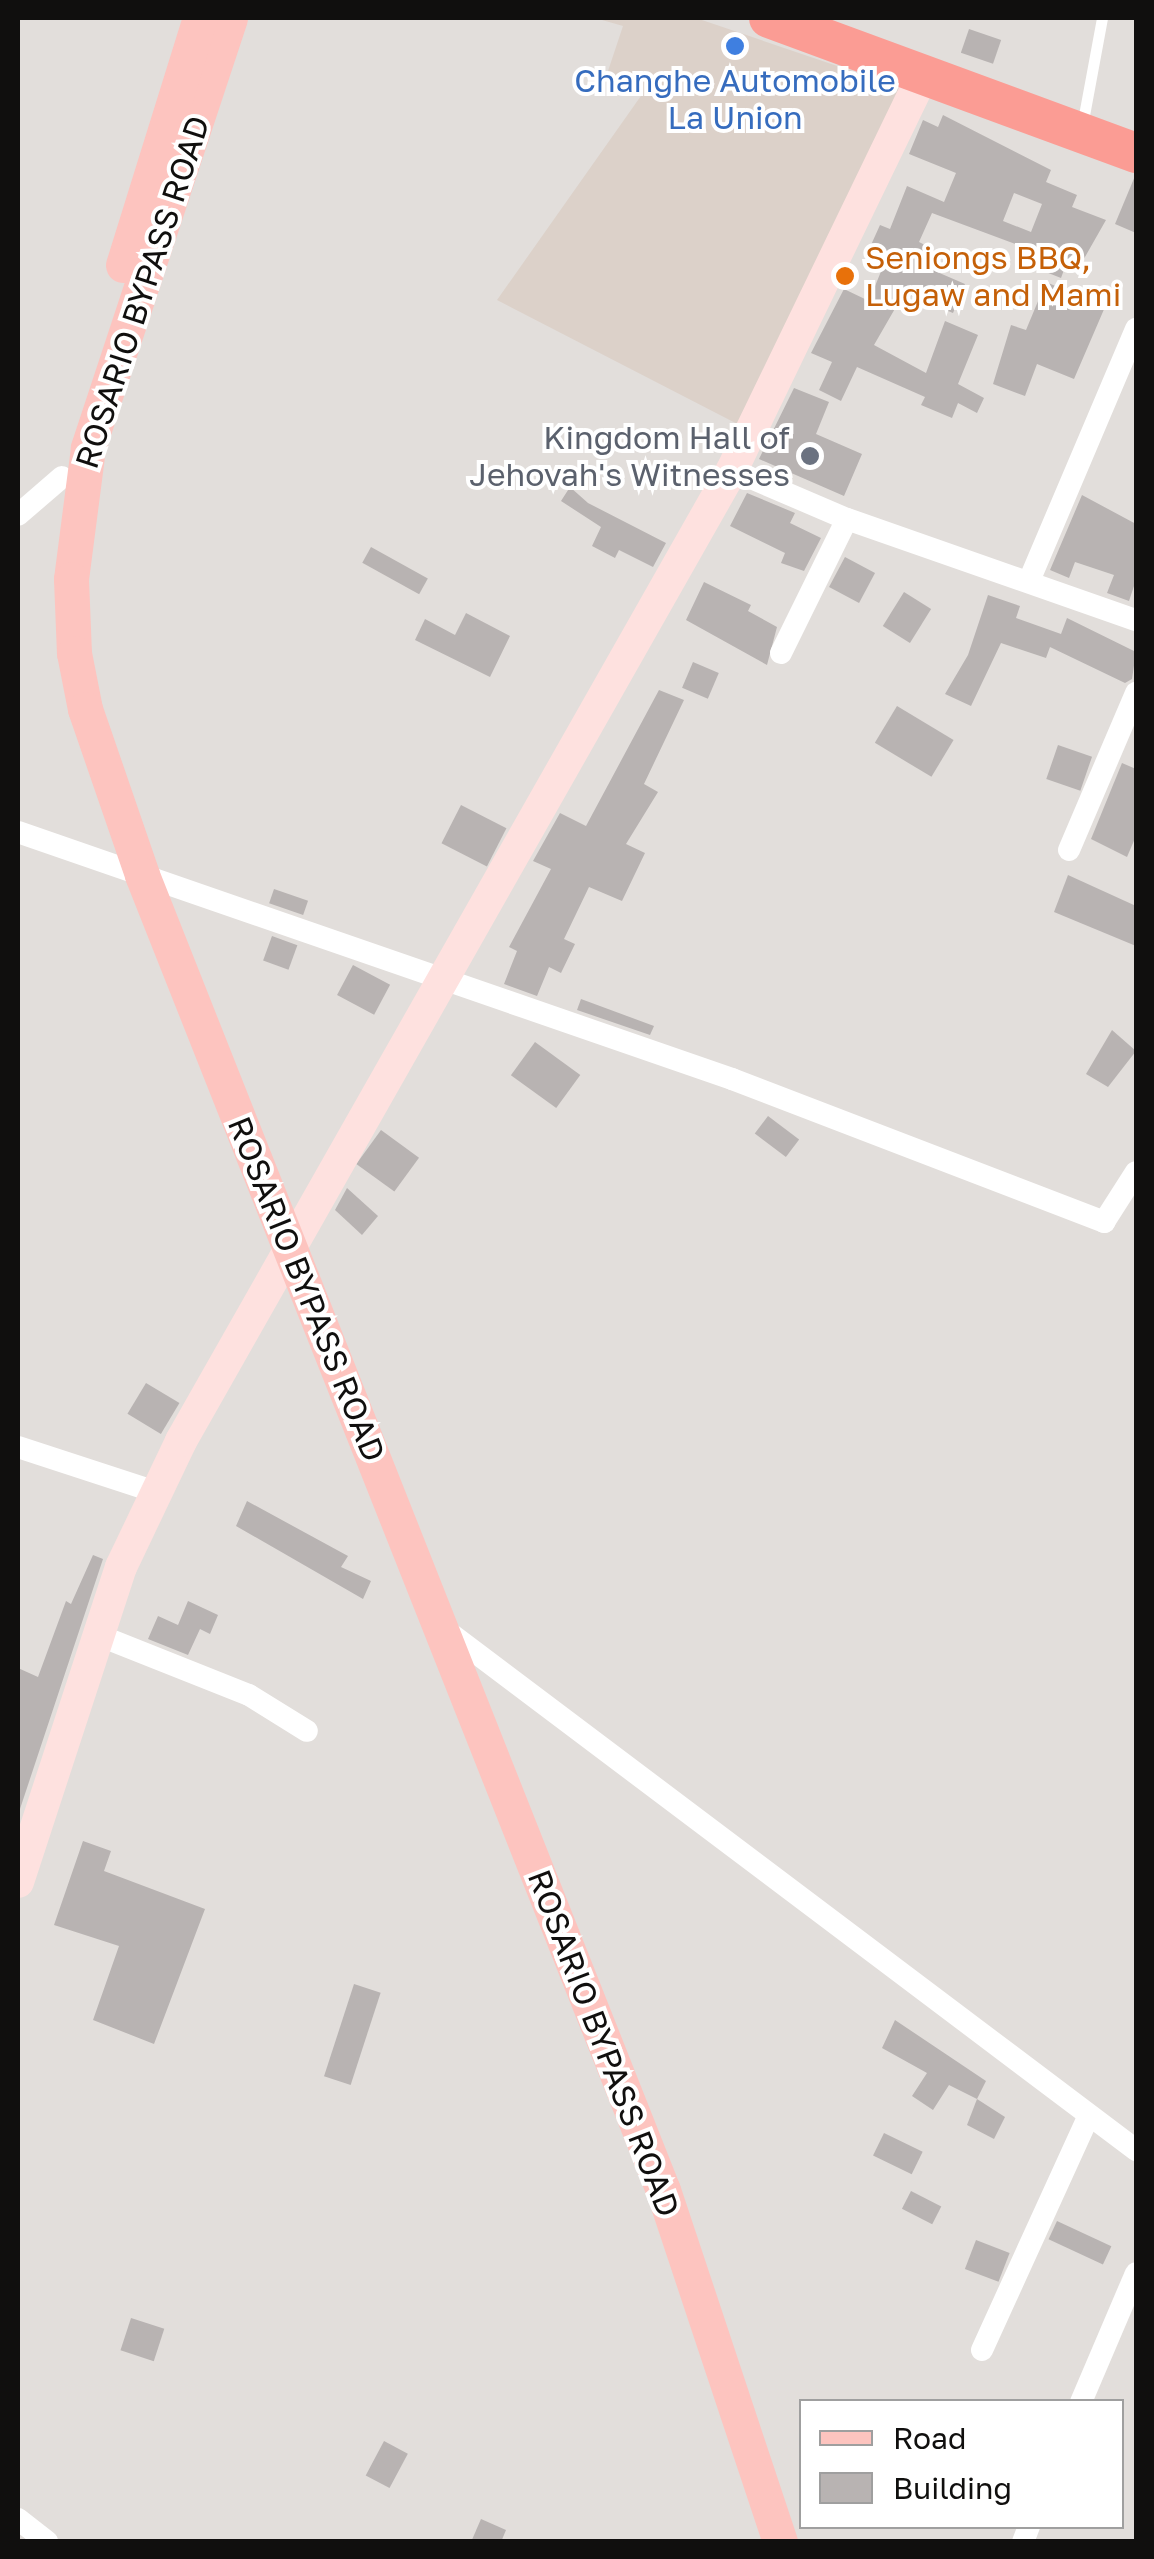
<!DOCTYPE html>
<html>
<head>
<meta charset="utf-8">
<style>
  body { margin:0 }
  #map { position:relative; width:1154px; height:2559px; overflow:hidden; background:#e2dedb; font-family:"Golos Text",sans-serif }
  div>[style] { position:absolute }
  [style*='--x'] { left:calc(var(--x)*1px); top:calc(var(--y)*1px); width:calc(var(--w)*1px); rotate:calc(var(--a)*1deg) }
  .built>* { inset:0; background:#dcd1c9 }
  .building>* { inset:0; background:#b8b3b2; transform-origin:0 0 }
  .lane>* { height:11px; margin:-5.5px; padding:0 5.5px; transform-origin:5.5px; border-radius:5.5px; background:#fff }
  .street>* { height:22px; margin:-11px; padding:0 11px; transform-origin:11px; border-radius:11px; background:#fff }
  .secondary>* { height:32px; margin:-16px; padding:0 16px; transform-origin:16px; border-radius:16px; background:#fee1df }
  .primary>* { height:35px; margin:-17.5px; padding:0 17.5px; transform-origin:17.5px; border-radius:17.5px; background:#fdc4bf }
  .highway>* { height:40px; margin:-20px; padding:0 20px; transform-origin:20px; border-radius:20px; background:#fb9c94 }
  .dots>* { width:28px; height:28px; translate:-50% -50%; box-sizing:border-box; border:5px solid #fff; border-radius:50% }
  span { translate:-50% -50%; white-space:nowrap; text-align:center; line-height:1.15; -webkit-text-stroke:8px #fff; paint-order:stroke }
  .shop-label { font-size:32px; color:#366cbe }
  .food-label { font-size:32px; color:#c56008 }
  .left { translate:0 -50%; text-align:left }
  .street-label { font-size:32px; color:#100f0e }
  .worship-label { font-size:32px; color:#5b616d }
  .right { translate:-100% -50%; text-align:right }
  .frame { position:absolute; inset:0; border:20px solid #100f0e; pointer-events:none }
  .legend { position:absolute; left:799px; top:2399px; width:325px; height:130px; box-sizing:border-box; background:#fff; border:2px solid #9f9f9f; margin:0; padding:12px 18px; list-style:none; font-size:30px; color:#100f0e }
  .legend li { display:flex; align-items:center; gap:20px; height:50px }
  .legend b { width:50px; border:2px solid #9f9f9f }
</style>
</head>
<body>
<div id="map">
  <div class="built">
    <div style="clip-path:polygon(595px 18px,696px 18px,908px 90px,751px 431px,497px 300px,643px 93px,605px 80px,623px 26px)"></div>
  </div>
  <div class="building">
    <div style="left:969px;top:29px;width:34px;height:25px;rotate:19deg"></div>
    <div style="clip-path:polygon(evenodd,943px 115px,1051px 170px,1046px 182px,1077px 195px,1072px 207px,1106px 220px,1081px 264px,1068px 259px,1061px 278px,1028px 265px,1034px 251px,932px 213px,919px 242px,929px 247px,921px 265px,965px 284px,953px 313px,904px 293px,874px 345px,926px 373px,945px 321px,978px 335px,958px 384px,984px 398px,977px 413px,958px 403px,952px 418px,921px 405px,925px 397px,857px 367px,841px 401px,819px 390px,832px 362px,811px 353px,844px 289px,869px 301px,884px 264px,866px 256px,880px 225px,890px 229px,907px 186px,944px 202px,956px 173px,909px 154px,923px 120px,938px 127px,943px 115px,1014px 193px,1042px 204px,1031px 232px,1003px 221px,1014px 193px)"></div>
    <div style="clip-path:polygon(1135px 176px,1136px 176px,1136px 233px,1115px 224px)"></div>
    <div style="clip-path:polygon(1046px 282px,1105px 307px,1074px 379px,1037px 364px,1025px 396px,993px 384px,1011px 325px,1026px 330px)"></div>
    <div style="clip-path:polygon(794px 388px,829px 402px,816px 434px,862px 454px,844px 496px,759px 459px)"></div>
    <div style="clip-path:polygon(570px 487px,588px 503px,666px 543px,653px 567px,619px 550px,615px 558px,592px 546px,601px 527px,561px 501px)"></div>
    <div style="clip-path:polygon(747px 493px,795px 513px,790px 523px,821px 538px,804px 571px,781px 563px,785px 553px,730px 526px)"></div>
    <div style="clip-path:polygon(1082px 495px,1136px 524px,1136px 580px,1129px 601px,1107px 593px,1114px 575px,1075px 562px,1069px 578px,1050px 570px)"></div>
    <div style="left:371px;top:547px;width:65px;height:18px;rotate:29deg"></div>
    <div style="left:845px;top:557px;width:34px;height:34px;rotate:28deg"></div>
    <div style="clip-path:polygon(704px 582px,751px 605px,748px 611px,777px 627px,767px 665px,686px 620px)"></div>
    <div style="left:904px;top:592px;width:32px;height:40px;rotate:32deg"></div>
    <div style="clip-path:polygon(988px 595px,1020px 606px,1016px 618px,1061px 634px,1067px 618px,1136px 652px,1132px 679px,1125px 683px,1050px 647px,1046px 658px,1001px 643px,971px 706px,945px 694px,968px 655px)"></div>
    <div style="clip-path:polygon(466px 613px,510px 636px,490px 677px,415px 640px,425px 619px,455px 635px)"></div>
    <div style="left:693px;top:662px;width:28px;height:28px;rotate:23deg"></div>
    <div style="clip-path:polygon(659px 690px,684px 700px,644px 784px,658px 792px,626px 844px,645px 853px,622px 901px,589px 887px,564px 939px,575px 944px,561px 973px,549px 967px,537px 996px,504px 984px,517px 951px,509px 947px,551px 869px,533px 861px,560px 813px,586px 826px)"></div>
    <div style="left:897px;top:706px;width:66px;height:43px;rotate:31deg"></div>
    <div style="left:1058px;top:745px;width:36px;height:36px;rotate:19deg"></div>
    <div style="clip-path:polygon(1122px 763px,1136px 769px,1136px 836px,1127px 857px,1091px 839px)"></div>
    <div style="left:461px;top:805px;width:51px;height:43px;rotate:27deg"></div>
    <div style="clip-path:polygon(1068px 875px,1136px 906px,1136px 946px,1054px 912px)"></div>
    <div style="left:274px;top:889px;width:36px;height:15px;rotate:19deg"></div>
    <div style="left:272px;top:936px;width:27px;height:26px;rotate:20deg"></div>
    <div style="left:353px;top:965px;width:42px;height:34px;rotate:28deg"></div>
    <div style="clip-path:polygon(581px 999px,654px 1026px,650px 1035px,577px 1010px)"></div>
    <div style="clip-path:polygon(1112px 1030px,1136px 1051px,1108px 1087px,1086px 1074px)"></div>
    <div style="left:535px;top:1042px;width:56px;height:41px;rotate:36deg"></div>
    <div style="left:768px;top:1116px;width:39px;height:22px;rotate:37deg"></div>
    <div style="left:381px;top:1130px;width:47px;height:42px;rotate:36deg"></div>
    <div style="clip-path:polygon(347px 1188px,378px 1216px,362px 1235px,335px 1210px)"></div>
    <div style="left:146px;top:1383px;width:39px;height:36px;rotate:31deg"></div>
    <div style="clip-path:polygon(247px 1501px,348px 1556px,341px 1567px,371px 1581px,363px 1599px,236px 1526px)"></div>
    <div style="clip-path:polygon(93px 1555px,103px 1559px,18px 1815px,18px 1668px,38px 1677px,66px 1601px,71px 1604px)"></div>
    <div style="clip-path:polygon(188px 1601px,218px 1615px,210px 1634px,200px 1629px,188px 1655px,148px 1639px,158px 1616px,178px 1625px)"></div>
    <div style="clip-path:polygon(83px 1841px,111px 1851px,104px 1871px,205px 1909px,154px 2044px,93px 2020px,119px 1946px,54px 1925px)"></div>
    <div style="left:354px;top:1984px;width:28px;height:97px;rotate:18deg"></div>
    <div style="clip-path:polygon(895px 2020px,986px 2081px,977px 2099px,949px 2085px,933px 2110px,912px 2096px,927px 2073px,882px 2048px)"></div>
    <div style="clip-path:polygon(977px 2099px,1005px 2117px,994px 2139px,967px 2125px)"></div>
    <div style="left:884px;top:2133px;width:43px;height:25px;rotate:26deg"></div>
    <div style="left:911px;top:2191px;width:34px;height:20px;rotate:27deg"></div>
    <div style="left:1057px;top:2221px;width:60px;height:20px;rotate:25deg"></div>
    <div style="left:976px;top:2240px;width:36px;height:31px;rotate:21deg"></div>
    <div style="left:131px;top:2318px;width:35px;height:34px;rotate:18deg"></div>
    <div style="left:384px;top:2441px;width:27px;height:39px;rotate:28deg"></div>
    <div style="clip-path:polygon(481px 2519px,506px 2530px,501px 2542px,471px 2542px)"></div>
  </div>
  <div class="lane">
    <div style="--x:1082;--y:126;--w:110;--a:-79.5"></div>
  </div>
  <div class="street">
    <div style="--x:732;--y:470;--w:125;--a:23.1"></div>
    <div style="--x:847;--y:519;--w:306;--a:19.3"></div>
    <div style="--x:18;--y:515;--w:58;--a:-40.8"></div>
    <div style="--x:1029;--y:581;--w:274;--a:-67"></div>
    <div style="--x:781;--y:653;--w:149;--a:-63.8"></div>
    <div style="--x:18;--y:832;--w:756;--a:19.08"></div>
    <div style="--x:732;--y:1079;--w:399;--a:21"></div>
    <div style="--x:1104;--y:1222;--w:59;--a:-57.4"></div>
    <div style="--x:1069;--y:850;--w:171;--a:-66.9"></div>
    <div style="--x:18;--y:1447;--w:145;--a:18.1"></div>
    <div style="--x:443;--y:1628;--w:868;--a:36.99"></div>
    <div style="--x:98;--y:1635;--w:162;--a:21.7"></div>
    <div style="--x:249;--y:1695;--w:68;--a:31.8"></div>
    <div style="--x:982;--y:2350;--w:258;--a:-65.5"></div>
    <div style="--x:1081;--y:2402;--w:140;--a:-66.9"></div>
    <div style="--x:18;--y:2519;--w:37;--a:38"></div>
    <div style="--x:1023;--y:2542;--w:17;--a:-69"></div>
  </div>
  <div class="secondary">
    <div style="--x:18;--y:1882;--w:331;--a:-71.9"></div>
    <div style="--x:121;--y:1567;--w:140;--a:-64.5"></div>
    <div style="--x:181;--y:1441;--w:1116;--a:-60.43"></div>
    <div style="--x:732;--y:470;--w:442;--a:-64.2"></div>
  </div>
  <div class="primary">
    <div style="--x:230;--y:18;--w:453;--a:108.3"></div>
    <div style="--x:88;--y:448;--w:132;--a:97.4"></div>
    <div style="--x:71;--y:579;--w:74;--a:87.7"></div>
    <div style="--x:74;--y:653;--w:57;--a:78.9"></div>
    <div style="--x:85;--y:709;--w:176;--a:71"></div>
    <div style="--x:142;--y:875;--w:1414;--a:68.39"></div>
    <div style="--x:663;--y:2190;--w:371;--a:71.6"></div>
    <div style="--x:123;--y:265;--w:259;--a:-72.7"></div>
  </div>
  <div class="highway">
    <div style="--x:769;--y:18;--w:391;--a:20.2"></div>
  </div>
  <div class="dots">
    <div style="left:735px;top:46px;background:#3f7fe0"></div>
    <div style="left:845px;top:276px;background:#e8710a"></div>
    <div style="left:810px;top:456px;background:#6b7280"></div>
  </div>
  <div class="shop-label">
    <span style="left:735px;top:99px">Changhe Automobile<br>La Union</span>
  </div>
  <div class="food-label">
    <span class="left" style="left:865px;top:276px">Seniongs BBQ,<br>Lugaw and Mami</span>
  </div>
  <div class="street-label">
    <span style="left:142px;top:292px;rotate:-72deg">ROSARIO BYPASS ROAD</span>
    <span style="left:307px;top:1289px;rotate:68deg">ROSARIO BYPASS ROAD</span>
    <span style="left:604px;top:2043px;rotate:69deg">ROSARIO BYPASS ROAD</span>
  </div>
  <div class="worship-label">
    <span class="right" style="left:790px;top:456px">Kingdom Hall of<br>Jehovah's Witnesses</span>
  </div>
  <div class="frame"></div>
  <ul class="legend">
  <li><b style="height:12px;background:#fdc4bf"></b>Road</li>
  <li><b style="height:28px;background:#b8b3b2"></b>Building</li>
  </ul>
</div>
</body>
</html>
